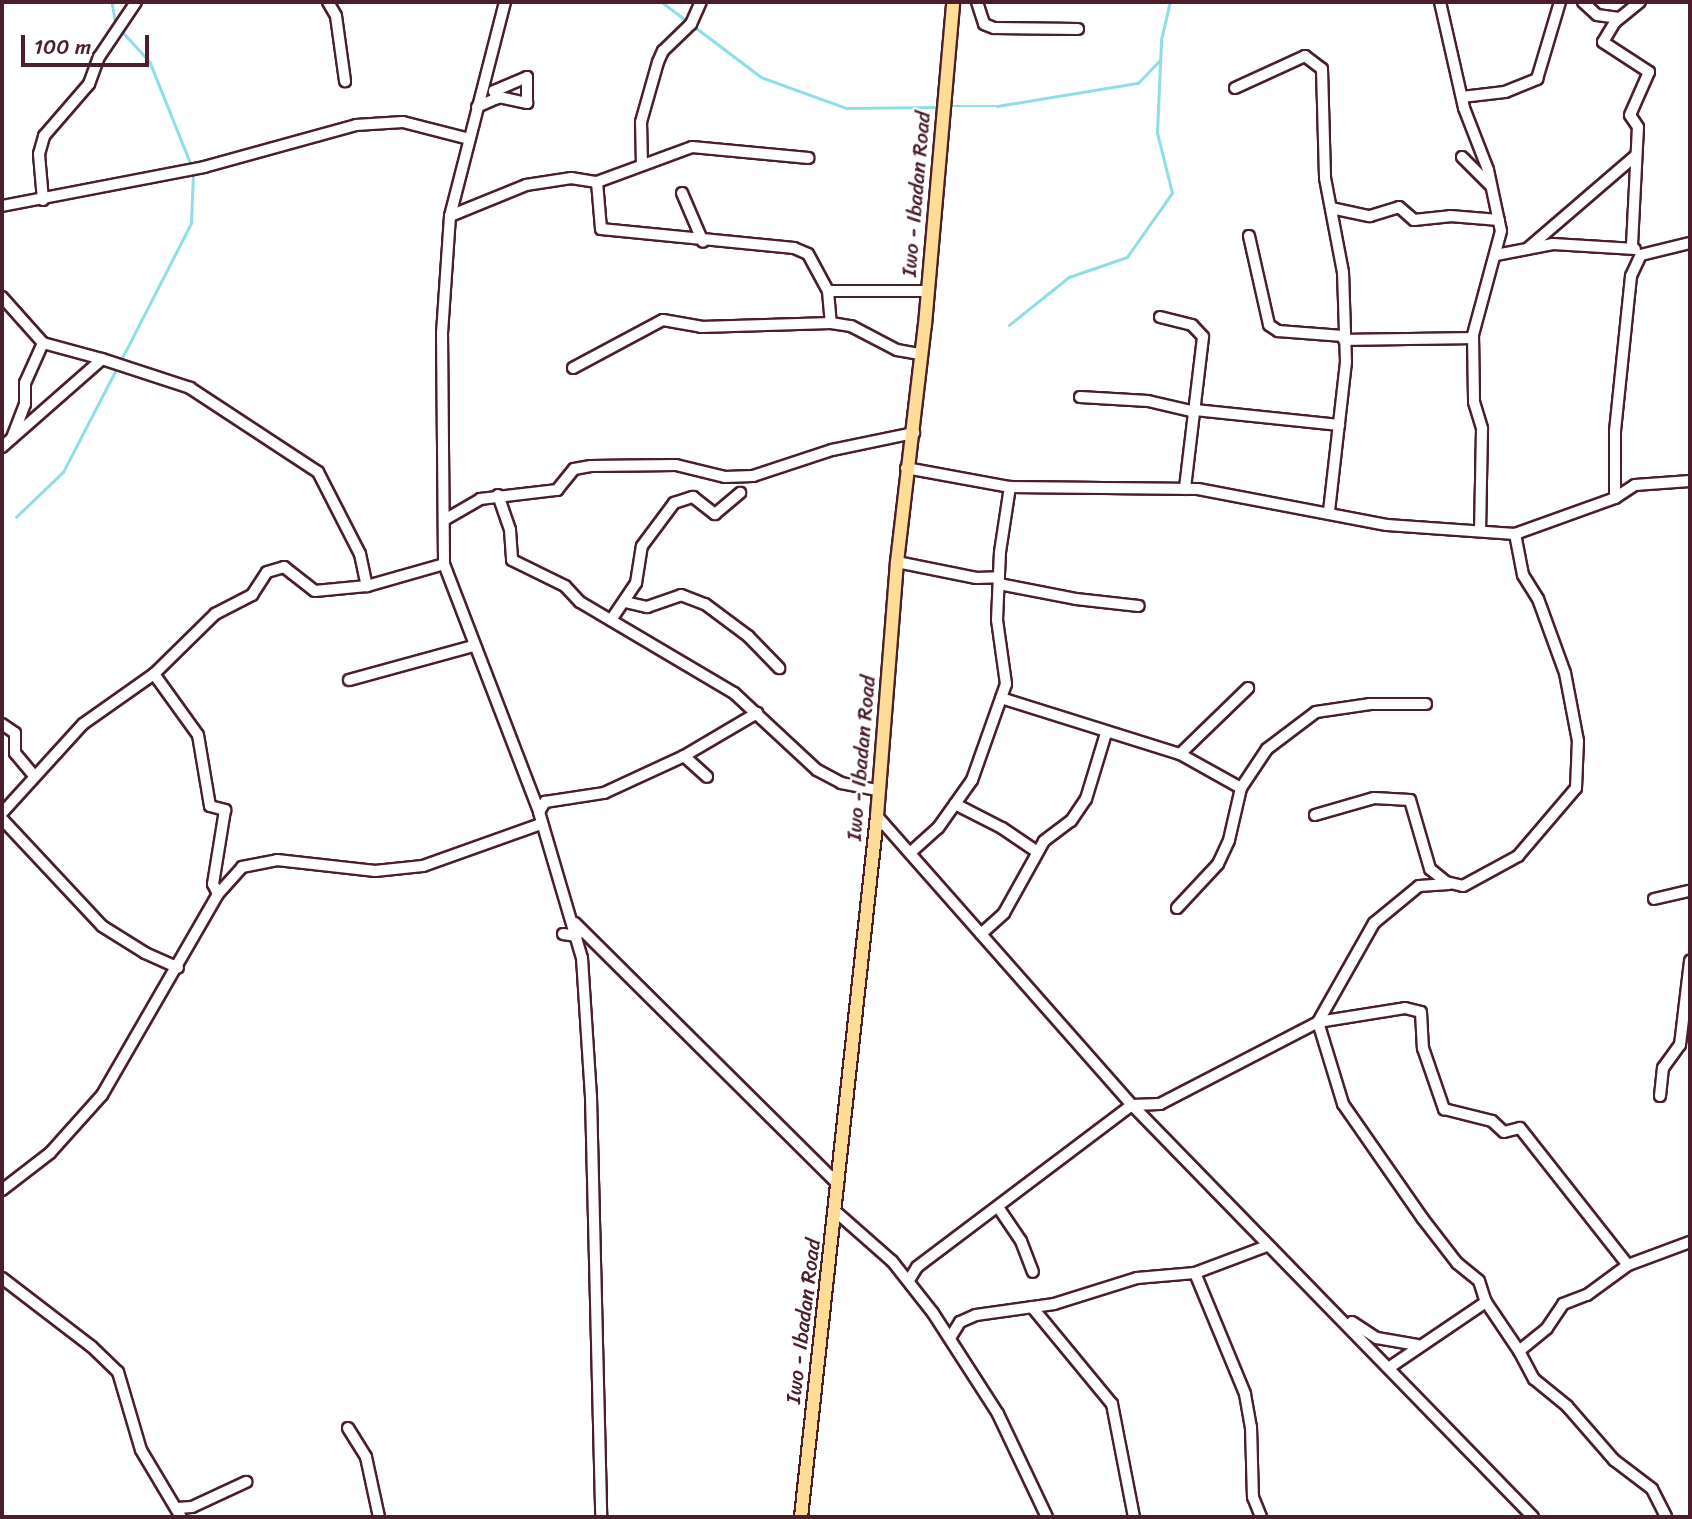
<!DOCTYPE html>
<html>
<head>
<meta charset="utf-8">
<style>
  body { margin:0 }
  #map { position:relative; width:1692px; height:1519px; overflow:hidden; background:#fff; font-family:Sriracha,sans-serif }
  div>[style] { position:absolute }
  [style*='--x'] { left:calc(var(--x)*1px); top:calc(var(--y)*1px); width:calc(var(--w)*1px); rotate:calc(var(--a)*1deg) }
  .stream>* { height:2.5px; margin:-1.25px; padding:0 1.25px; transform-origin:1.25px; border-radius:1.25px; background:#8ddee6 }
  .roads { filter:drop-shadow(2px 0 #4a1f2b) drop-shadow(-2px 0 #4a1f2b) drop-shadow(0 2px #4a1f2b) drop-shadow(0 -2px #4a1f2b) }
  .minor>* { height:10px; margin:-5px; padding:0 5px; transform-origin:5px; border-radius:5px; background:#fff }
  .major>* { height:12px; margin:-6px; padding:0 6px; transform-origin:6px; border-radius:6px; background:#ffdd96 }
  span { translate:-50% -50%; white-space:nowrap; text-align:center; line-height:1.15; -webkit-text-stroke:5px #fff; paint-order:stroke }
  .street-label { font-size:21px; color:#4a1f2b }
  .frame { position:absolute; inset:0; border:4px solid #4a1f2b; pointer-events:none }
  .scale { position:absolute; left:21px; top:35px; width:128px; height:32px; box-sizing:border-box; border:4px solid #4a1f2b; border-top:0; padding-left:9px; font-size:21px; line-height:24px; white-space:nowrap; color:#4a1f2b; -webkit-text-stroke:5px #fff; paint-order:stroke }
</style>
</head>
<body>
<div id="map">
  <div class="stream">
    <div style="--x:112;--y:2;--w:22;--a:80"></div>
    <div style="--x:662;--y:2;--w:124;--a:37.1"></div>
    <div style="--x:761;--y:77;--w:90;--a:20"></div>
    <div style="--x:846;--y:108;--w:93;--a:-0.6"></div>
    <div style="--x:120;--y:29;--w:45;--a:47.7"></div>
    <div style="--x:150;--y:62;--w:113;--a:68.2"></div>
    <div style="--x:949;--y:106;--w:48;--a:0"></div>
    <div style="--x:997;--y:106;--w:143;--a:-9.3"></div>
    <div style="--x:1138;--y:83;--w:32;--a:-46"></div>
    <div style="--x:1009;--y:325;--w:77;--a:-38.7"></div>
    <div style="--x:1069;--y:277;--w:61;--a:-19"></div>
    <div style="--x:1127;--y:257;--w:78;--a:-54.9"></div>
    <div style="--x:1172;--y:193;--w:62;--a:-104"></div>
    <div style="--x:1157;--y:133;--w:93;--a:-87.5"></div>
    <div style="--x:1161;--y:40;--w:39;--a:-77"></div>
    <div style="--x:120;--y:362;--w:156;--a:-62.9"></div>
    <div style="--x:191;--y:223;--w:49;--a:-87.7"></div>
    <div style="--x:16;--y:517;--w:65;--a:-43.8"></div>
    <div style="--x:63;--y:472;--w:117;--a:-62.6"></div>
  </div>
  <div class="roads">
    <div class="minor">
      <div style="--x:328;--y:2;--w:16;--a:60"></div>
      <div style="--x:336;--y:16;--w:66;--a:82.1"></div>
      <div style="--x:505;--y:2;--w:221;--a:104.4"></div>
      <div style="--x:450;--y:216;--w:116;--a:93.9"></div>
      <div style="--x:442;--y:332;--w:232;--a:89.5"></div>
      <div style="--x:444;--y:564;--w:266;--a:69"></div>
      <div style="--x:539;--y:812;--w:152;--a:73.6"></div>
      <div style="--x:582;--y:958;--w:139;--a:86.3"></div>
      <div style="--x:591;--y:1097;--w:420;--a:88.6"></div>
      <div style="--x:977;--y:2;--w:23;--a:72"></div>
      <div style="--x:984;--y:24;--w:11;--a:22"></div>
      <div style="--x:994;--y:28;--w:84;--a:0.7"></div>
      <div style="--x:1440;--y:2;--w:109;--a:77.2"></div>
      <div style="--x:1464;--y:108;--w:66;--a:68.8"></div>
      <div style="--x:1488;--y:170;--w:62;--a:78"></div>
      <div style="--x:1501;--y:231;--w:108;--a:105.1"></div>
      <div style="--x:1473;--y:335;--w:67;--a:89.1"></div>
      <div style="--x:1474;--y:402;--w:28;--a:73"></div>
      <div style="--x:1482;--y:429;--w:100;--a:91.1"></div>
      <div style="--x:1583;--y:2;--w:19;--a:43"></div>
      <div style="--x:1597;--y:15;--w:22;--a:8"></div>
      <div style="--x:1235;--y:88;--w:77;--a:-24.6"></div>
      <div style="--x:1305;--y:56;--w:21;--a:37"></div>
      <div style="--x:1322;--y:69;--w:109;--a:88.4"></div>
      <div style="--x:1325;--y:178;--w:96;--a:79.2"></div>
      <div style="--x:1343;--y:272;--w:90;--a:88.1"></div>
      <div style="--x:1346;--y:362;--w:151;--a:96.5"></div>
      <div style="--x:1462;--y:97;--w:43;--a:-6.6"></div>
      <div style="--x:1505;--y:92;--w:35;--a:-22"></div>
      <div style="--x:1537;--y:79;--w:80;--a:-73.4"></div>
      <div style="--x:477;--y:107;--w:24;--a:-24"></div>
      <div style="--x:499;--y:97;--w:29;--a:12"></div>
      <div style="--x:527;--y:103;--w:26;--a:-90"></div>
      <div style="--x:527;--y:77;--w:36;--a:157"></div>
      <div style="--x:494;--y:91;--w:8;--a:67"></div>
      <div style="--x:1462;--y:157;--w:41;--a:45"></div>
      <div style="--x:642;--y:165;--w:43;--a:-91.3"></div>
      <div style="--x:641;--y:122;--w:62;--a:-74.2"></div>
      <div style="--x:658;--y:62;--w:12;--a:-66"></div>
      <div style="--x:663;--y:51;--w:39;--a:-44"></div>
      <div style="--x:691;--y:24;--w:24;--a:-66"></div>
      <div style="--x:597;--y:182;--w:47;--a:85.1"></div>
      <div style="--x:601;--y:229;--w:194;--a:5.6"></div>
      <div style="--x:794;--y:248;--w:15;--a:23"></div>
      <div style="--x:808;--y:254;--w:42;--a:61.6"></div>
      <div style="--x:828;--y:291;--w:99;--a:0"></div>
      <div style="--x:682;--y:193;--w:53;--a:66.8"></div>
      <div style="--x:43;--y:200;--w:46;--a:-95"></div>
      <div style="--x:39;--y:154;--w:19;--a:-74"></div>
      <div style="--x:44;--y:136;--w:69;--a:-49.1"></div>
      <div style="--x:89;--y:84;--w:29;--a:-70"></div>
      <div style="--x:99;--y:57;--w:66;--a:-56.1"></div>
      <div style="--x:2;--y:206;--w:206;--a:-10.9"></div>
      <div style="--x:204;--y:167;--w:158;--a:-15.4"></div>
      <div style="--x:356;--y:125;--w:47;--a:-3.7"></div>
      <div style="--x:403;--y:122;--w:68;--a:14.4"></div>
      <div style="--x:1331;--y:208;--w:40;--a:12"></div>
      <div style="--x:1370;--y:216;--w:30;--a:-17"></div>
      <div style="--x:1399;--y:207;--w:20;--a:41"></div>
      <div style="--x:1414;--y:220;--w:36;--a:-6"></div>
      <div style="--x:1450;--y:216;--w:49;--a:4.7"></div>
      <div style="--x:450;--y:216;--w:82;--a:-22.2"></div>
      <div style="--x:526;--y:185;--w:46;--a:-8.8"></div>
      <div style="--x:571;--y:178;--w:26;--a:9"></div>
      <div style="--x:597;--y:182;--w:101;--a:-20.2"></div>
      <div style="--x:692;--y:147;--w:117;--a:5.4"></div>
      <div style="--x:1249;--y:236;--w:91;--a:77.3"></div>
      <div style="--x:1269;--y:325;--w:11;--a:34"></div>
      <div style="--x:1278;--y:331;--w:65;--a:4.4"></div>
      <div style="--x:1632;--y:245;--w:118;--a:-87.1"></div>
      <div style="--x:1638;--y:127;--w:14;--a:-124"></div>
      <div style="--x:1630;--y:115;--w:47;--a:-66.2"></div>
      <div style="--x:1649;--y:72;--w:55;--a:-146.9"></div>
      <div style="--x:1603;--y:42;--w:23;--a:-59"></div>
      <div style="--x:1615;--y:22;--w:32;--a:-39"></div>
      <div style="--x:1527;--y:249;--w:143;--a:-40.7"></div>
      <div style="--x:1496;--y:255;--w:58;--a:-10.9"></div>
      <div style="--x:1553;--y:244;--w:82;--a:3.5"></div>
      <div style="--x:828;--y:291;--w:32;--a:85"></div>
      <div style="--x:2;--y:297;--w:62;--a:48.3"></div>
      <div style="--x:43;--y:343;--w:44;--a:114.2"></div>
      <div style="--x:25;--y:383;--w:21;--a:90"></div>
      <div style="--x:25;--y:404;--w:36;--a:111"></div>
      <div style="--x:1160;--y:317;--w:33;--a:14"></div>
      <div style="--x:1192;--y:325;--w:16;--a:47"></div>
      <div style="--x:1203;--y:337;--w:153;--a:96.8"></div>
      <div style="--x:1344;--y:340;--w:129;--a:-0.9"></div>
      <div style="--x:43;--y:343;--w:61;--a:15.2"></div>
      <div style="--x:573;--y:368;--w:102;--a:-28.1"></div>
      <div style="--x:663;--y:320;--w:39;--a:10"></div>
      <div style="--x:701;--y:327;--w:130;--a:-1.8"></div>
      <div style="--x:831;--y:323;--w:20;--a:9"></div>
      <div style="--x:851;--y:326;--w:52;--a:27.6"></div>
      <div style="--x:897;--y:350;--w:22;--a:10"></div>
      <div style="--x:1080;--y:397;--w:68;--a:3.4"></div>
      <div style="--x:1148;--y:401;--w:48;--a:13.2"></div>
      <div style="--x:1195;--y:410;--w:145;--a:5.9"></div>
      <div style="--x:2;--y:447;--w:133;--a:-41.3"></div>
      <div style="--x:102;--y:359;--w:93;--a:18.2"></div>
      <div style="--x:190;--y:388;--w:153;--a:33.3"></div>
      <div style="--x:318;--y:472;--w:92;--a:62.9"></div>
      <div style="--x:360;--y:554;--w:33;--a:78"></div>
      <div style="--x:906;--y:468;--w:106;--a:10.4"></div>
      <div style="--x:1010;--y:487;--w:188;--a:0.6"></div>
      <div style="--x:1198;--y:489;--w:192;--a:10.8"></div>
      <div style="--x:1387;--y:525;--w:128;--a:4"></div>
      <div style="--x:1515;--y:534;--w:106;--a:-19.8"></div>
      <div style="--x:1615;--y:498;--w:24;--a:-33"></div>
      <div style="--x:1635;--y:485;--w:55;--a:-4.2"></div>
      <div style="--x:498;--y:495;--w:37;--a:71"></div>
      <div style="--x:510;--y:530;--w:30;--a:86"></div>
      <div style="--x:512;--y:560;--w:59;--a:26.1"></div>
      <div style="--x:565;--y:586;--w:22;--a:47"></div>
      <div style="--x:580;--y:602;--w:179;--a:30.6"></div>
      <div style="--x:734;--y:693;--w:113;--a:42.9"></div>
      <div style="--x:817;--y:770;--w:27;--a:28"></div>
      <div style="--x:841;--y:783;--w:37;--a:11"></div>
      <div style="--x:1615;--y:498;--w:67;--a:-90"></div>
      <div style="--x:1615;--y:431;--w:156;--a:-84.1"></div>
      <div style="--x:1631;--y:276;--w:23;--a:-65"></div>
      <div style="--x:1641;--y:255;--w:50;--a:-13.8"></div>
      <div style="--x:446;--y:519;--w:39;--a:-30"></div>
      <div style="--x:480;--y:499;--w:78;--a:-6.7"></div>
      <div style="--x:557;--y:490;--w:27;--a:-51"></div>
      <div style="--x:574;--y:469;--w:17;--a:-10"></div>
      <div style="--x:591;--y:466;--w:85;--a:-0.7"></div>
      <div style="--x:676;--y:465;--w:50;--a:13.8"></div>
      <div style="--x:725;--y:477;--w:28;--a:-2"></div>
      <div style="--x:753;--y:476;--w:83;--a:-18.2"></div>
      <div style="--x:832;--y:450;--w:84;--a:-11.7"></div>
      <div style="--x:897;--y:562;--w:81;--a:11.4"></div>
      <div style="--x:976;--y:578;--w:23;--a:-2"></div>
      <div style="--x:999;--y:584;--w:78;--a:11"></div>
      <div style="--x:1076;--y:599;--w:63;--a:6.3"></div>
      <div style="--x:625;--y:602;--w:23;--a:13"></div>
      <div style="--x:647;--y:607;--w:36;--a:-19"></div>
      <div style="--x:681;--y:595;--w:26;--a:21"></div>
      <div style="--x:705;--y:604;--w:54;--a:36.7"></div>
      <div style="--x:748;--y:636;--w:45;--a:45.9"></div>
      <div style="--x:611;--y:620;--w:45;--a:-56"></div>
      <div style="--x:636;--y:583;--w:37;--a:-81"></div>
      <div style="--x:642;--y:546;--w:54;--a:-53.3"></div>
      <div style="--x:674;--y:503;--w:20;--a:-18"></div>
      <div style="--x:693;--y:497;--w:28;--a:38"></div>
      <div style="--x:715;--y:514;--w:33;--a:-40"></div>
      <div style="--x:154;--y:674;--w:75;--a:54.2"></div>
      <div style="--x:198;--y:735;--w:72;--a:80.4"></div>
      <div style="--x:210;--y:806;--w:16;--a:15"></div>
      <div style="--x:225;--y:810;--w:75;--a:99.2"></div>
      <div style="--x:213;--y:884;--w:11;--a:63"></div>
      <div style="--x:349;--y:680;--w:129;--a:-15.3"></div>
      <div style="--x:1001;--y:698;--w:188;--a:17.4"></div>
      <div style="--x:1180;--y:754;--w:70;--a:29.1"></div>
      <div style="--x:2;--y:724;--w:16;--a:35"></div>
      <div style="--x:15;--y:733;--w:20;--a:90"></div>
      <div style="--x:15;--y:753;--w:30;--a:50"></div>
      <div style="--x:1180;--y:754;--w:95;--a:-44.1"></div>
      <div style="--x:684;--y:756;--w:31;--a:42"></div>
      <div style="--x:955;--y:804;--w:53;--a:27.1"></div>
      <div style="--x:1002;--y:828;--w:41;--a:34.1"></div>
      <div style="--x:539;--y:812;--w:12;--a:-59"></div>
      <div style="--x:545;--y:802;--w:60;--a:-8.7"></div>
      <div style="--x:604;--y:793;--w:88;--a:-24.8"></div>
      <div style="--x:684;--y:756;--w:85;--a:-30.5"></div>
      <div style="--x:2;--y:813;--w:120;--a:-47.7"></div>
      <div style="--x:83;--y:724;--w:87;--a:-35.2"></div>
      <div style="--x:154;--y:674;--w:86;--a:-44.5"></div>
      <div style="--x:215;--y:614;--w:42;--a:-27.2"></div>
      <div style="--x:252;--y:595;--w:27;--a:-57"></div>
      <div style="--x:267;--y:572;--w:18;--a:-16"></div>
      <div style="--x:284;--y:567;--w:39;--a:38"></div>
      <div style="--x:315;--y:591;--w:52;--a:-5.5"></div>
      <div style="--x:367;--y:586;--w:80;--a:-15.9"></div>
      <div style="--x:1315;--y:815;--w:61;--a:-16.1"></div>
      <div style="--x:1374;--y:798;--w:36;--a:3"></div>
      <div style="--x:1410;--y:800;--w:72;--a:73.8"></div>
      <div style="--x:1430;--y:869;--w:21;--a:39"></div>
      <div style="--x:1446;--y:882;--w:17;--a:13"></div>
      <div style="--x:1463;--y:886;--w:63;--a:-28.6"></div>
      <div style="--x:1518;--y:856;--w:89;--a:-49.5"></div>
      <div style="--x:1576;--y:788;--w:47;--a:-87.6"></div>
      <div style="--x:1578;--y:741;--w:69;--a:-100.8"></div>
      <div style="--x:1565;--y:673;--w:79;--a:-110"></div>
      <div style="--x:1538;--y:599;--w:28;--a:-122"></div>
      <div style="--x:1523;--y:575;--w:42;--a:-101"></div>
      <div style="--x:877;--y:816;--w:385;--a:48.6"></div>
      <div style="--x:1132;--y:1105;--w:575;--a:45.78"></div>
      <div style="--x:2;--y:819;--w:146;--a:46.9"></div>
      <div style="--x:102;--y:926;--w:51;--a:32.1"></div>
      <div style="--x:145;--y:953;--w:36;--a:24"></div>
      <div style="--x:910;--y:853;--w:38;--a:-42"></div>
      <div style="--x:938;--y:828;--w:59;--a:-54.7"></div>
      <div style="--x:972;--y:780;--w:102;--a:-70.5"></div>
      <div style="--x:1006;--y:684;--w:65;--a:-98"></div>
      <div style="--x:997;--y:620;--w:68;--a:-87.5"></div>
      <div style="--x:1000;--y:552;--w:66;--a:-81.3"></div>
      <div style="--x:1449;--y:884;--w:30;--a:176"></div>
      <div style="--x:1419;--y:886;--w:58;--a:140.6"></div>
      <div style="--x:1374;--y:923;--w:114;--a:119.5"></div>
      <div style="--x:1318;--y:1022;--w:86;--a:73"></div>
      <div style="--x:1343;--y:1104;--w:140;--a:55.2"></div>
      <div style="--x:1423;--y:1219;--w:56;--a:52.3"></div>
      <div style="--x:1457;--y:1263;--w:28;--a:39"></div>
      <div style="--x:1479;--y:1281;--w:22;--a:72"></div>
      <div style="--x:1654;--y:899;--w:37;--a:-13"></div>
      <div style="--x:1177;--y:908;--w:60;--a:-47"></div>
      <div style="--x:1218;--y:864;--w:26;--a:-65"></div>
      <div style="--x:1229;--y:840;--w:53;--a:-77"></div>
      <div style="--x:1241;--y:788;--w:47;--a:-56.3"></div>
      <div style="--x:1267;--y:749;--w:61;--a:-37.1"></div>
      <div style="--x:1316;--y:712;--w:55;--a:-8.4"></div>
      <div style="--x:1370;--y:704;--w:56;--a:0"></div>
      <div style="--x:575;--y:923;--w:371;--a:44.8"></div>
      <div style="--x:563;--y:934;--w:14;--a:8"></div>
      <div style="--x:981;--y:934;--w:31;--a:-42"></div>
      <div style="--x:1004;--y:913;--w:82;--a:-60.9"></div>
      <div style="--x:1044;--y:841;--w:34;--a:-37"></div>
      <div style="--x:1071;--y:821;--w:27;--a:-56"></div>
      <div style="--x:1086;--y:799;--w:69;--a:-73.1"></div>
      <div style="--x:1660;--y:1096;--w:28;--a:-84"></div>
      <div style="--x:1663;--y:1068;--w:29;--a:-54"></div>
      <div style="--x:1680;--y:1045;--w:85;--a:-83.2"></div>
      <div style="--x:2;--y:1190;--w:61;--a:-37.6"></div>
      <div style="--x:50;--y:1153;--w:78;--a:-48.1"></div>
      <div style="--x:102;--y:1095;--w:232;--a:-60"></div>
      <div style="--x:218;--y:894;--w:36;--a:-48"></div>
      <div style="--x:242;--y:867;--w:36;--a:-11"></div>
      <div style="--x:277;--y:860;--w:99;--a:6.4"></div>
      <div style="--x:375;--y:871;--w:48;--a:-5.9"></div>
      <div style="--x:423;--y:866;--w:125;--a:-19.6"></div>
      <div style="--x:998;--y:1207;--w:41;--a:55.9"></div>
      <div style="--x:1021;--y:1241;--w:33;--a:69"></div>
      <div style="--x:835;--y:1211;--w:76;--a:41.3"></div>
      <div style="--x:892;--y:1261;--w:66;--a:51.7"></div>
      <div style="--x:933;--y:1313;--w:120;--a:57.2"></div>
      <div style="--x:998;--y:1414;--w:114;--a:64.6"></div>
      <div style="--x:1195;--y:1273;--w:131;--a:67.5"></div>
      <div style="--x:1245;--y:1394;--w:34;--a:80"></div>
      <div style="--x:1251;--y:1427;--w:70;--a:88.4"></div>
      <div style="--x:1253;--y:1497;--w:22;--a:68"></div>
      <div style="--x:2;--y:1278;--w:113;--a:37.5"></div>
      <div style="--x:92;--y:1347;--w:36;--a:44"></div>
      <div style="--x:118;--y:1372;--w:81;--a:73.6"></div>
      <div style="--x:141;--y:1450;--w:78;--a:59.2"></div>
      <div style="--x:909;--y:1280;--w:15;--a:-58"></div>
      <div style="--x:917;--y:1267;--w:269;--a:-37"></div>
      <div style="--x:1132;--y:1105;--w:28;--a:-2"></div>
      <div style="--x:1160;--y:1104;--w:178;--a:-27.4"></div>
      <div style="--x:1318;--y:1022;--w:88;--a:-9.1"></div>
      <div style="--x:1405;--y:1008;--w:16;--a:14"></div>
      <div style="--x:1421;--y:1012;--w:36;--a:87"></div>
      <div style="--x:1423;--y:1048;--w:65;--a:71"></div>
      <div style="--x:1444;--y:1109;--w:49;--a:14"></div>
      <div style="--x:1492;--y:1121;--w:16;--a:43"></div>
      <div style="--x:1504;--y:1132;--w:16;--a:-14"></div>
      <div style="--x:1520;--y:1128;--w:174;--a:51.8"></div>
      <div style="--x:1032;--y:1307;--w:126;--a:50.5"></div>
      <div style="--x:1112;--y:1404;--w:115;--a:79"></div>
      <div style="--x:1352;--y:1322;--w:30;--a:33"></div>
      <div style="--x:1377;--y:1338;--w:41;--a:9.9"></div>
      <div style="--x:950;--y:1338;--w:19;--a:-58"></div>
      <div style="--x:960;--y:1322;--w:17;--a:-24"></div>
      <div style="--x:976;--y:1315;--w:79;--a:-8"></div>
      <div style="--x:1054;--y:1304;--w:87;--a:-17.4"></div>
      <div style="--x:1137;--y:1278;--w:58;--a:-4.9"></div>
      <div style="--x:1195;--y:1273;--w:77;--a:-20.6"></div>
      <div style="--x:1519;--y:1351;--w:32;--a:62"></div>
      <div style="--x:1534;--y:1379;--w:43;--a:39.3"></div>
      <div style="--x:1567;--y:1406;--w:72;--a:49"></div>
      <div style="--x:1614;--y:1460;--w:48;--a:37.3"></div>
      <div style="--x:1652;--y:1489;--w:31;--a:63"></div>
      <div style="--x:1390;--y:1367;--w:116;--a:-34.1"></div>
      <div style="--x:1486;--y:1302;--w:59;--a:56"></div>
      <div style="--x:1519;--y:1351;--w:36;--a:-39"></div>
      <div style="--x:1547;--y:1328;--w:29;--a:-56"></div>
      <div style="--x:1563;--y:1304;--w:26;--a:-21"></div>
      <div style="--x:1587;--y:1295;--w:51;--a:-36.2"></div>
      <div style="--x:1628;--y:1265;--w:66;--a:-20.4"></div>
      <div style="--x:348;--y:1428;--w:34;--a:58"></div>
      <div style="--x:366;--y:1457;--w:61;--a:77.8"></div>
      <div style="--x:177;--y:1508;--w:15;--a:-4"></div>
      <div style="--x:192;--y:1507;--w:60;--a:-24.8"></div>
    </div>
    <div class="major">
      <div style="--x:801;--y:1517;--w:705;--a:-83.81"></div>
      <div style="--x:877;--y:816;--w:255;--a:-85.5"></div>
      <div style="--x:897;--y:562;--w:239;--a:-83.3"></div>
      <div style="--x:925;--y:325;--w:324;--a:-85"></div>
    </div>
  </div>
  <div class="street-label">
    <span style="left:916px;top:194px;rotate:-85deg">Iwo - Ibadan Road</span>
    <span style="left:861px;top:758px;rotate:-85deg">Iwo - Ibadan Road</span>
    <span style="left:803px;top:1321px;rotate:-83deg">Iwo - Ibadan Road</span>
  </div>
  <div class="frame"></div>
  <div class="scale">100 m</div>
</div>
</body>
</html>
